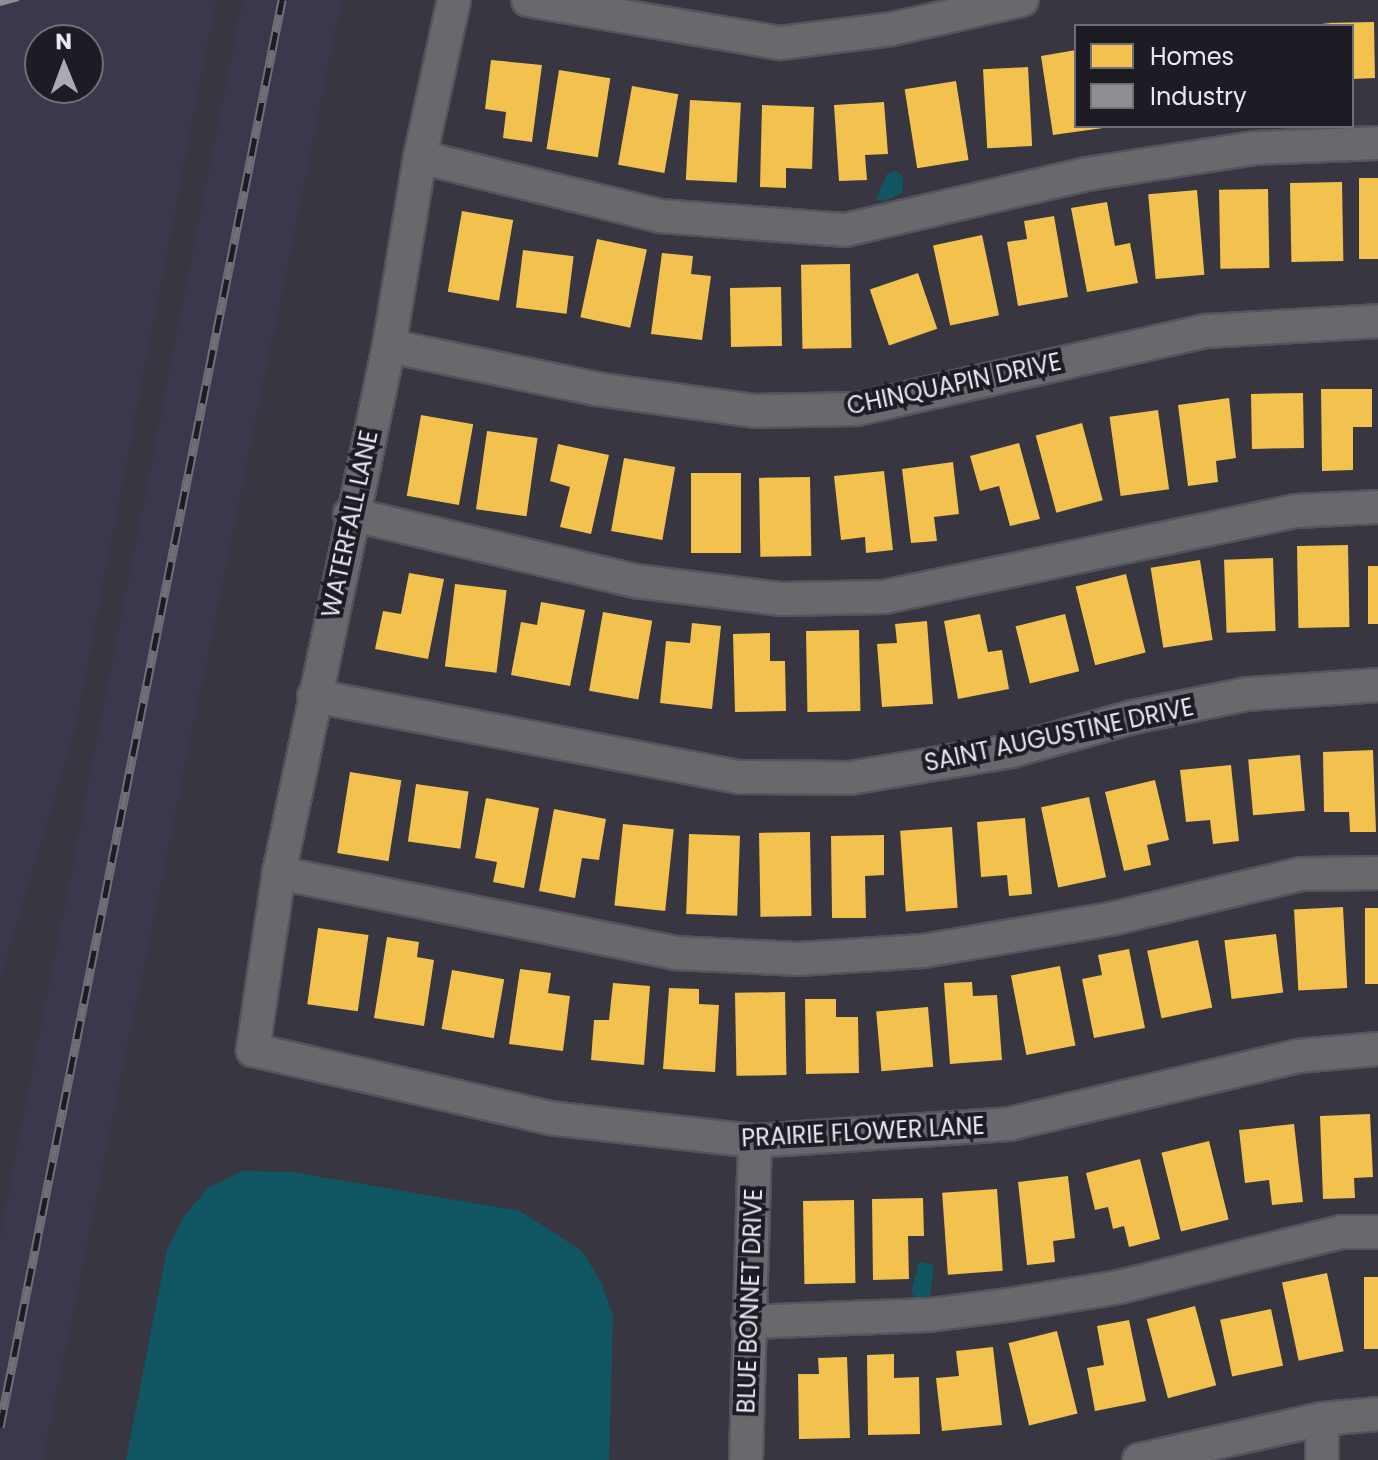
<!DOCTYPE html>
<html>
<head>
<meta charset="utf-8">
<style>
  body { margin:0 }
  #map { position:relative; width:1378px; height:1460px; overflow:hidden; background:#383640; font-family:Poppins,sans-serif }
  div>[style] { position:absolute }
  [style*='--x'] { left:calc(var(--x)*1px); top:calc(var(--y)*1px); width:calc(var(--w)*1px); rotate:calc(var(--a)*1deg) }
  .built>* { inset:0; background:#3c374d }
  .water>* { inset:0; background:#105763 }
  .homes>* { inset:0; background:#f2c14e; transform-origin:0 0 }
  .industry>* { inset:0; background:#8d8d92 }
  .roads { filter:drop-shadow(2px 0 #55535c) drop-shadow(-2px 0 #55535c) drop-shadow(0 2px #55535c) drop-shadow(0 -2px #55535c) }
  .minor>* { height:32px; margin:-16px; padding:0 16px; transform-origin:16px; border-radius:16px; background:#67696c }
  .rail>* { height:9px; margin-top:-4.5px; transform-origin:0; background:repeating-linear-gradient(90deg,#1d1b24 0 18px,#6f7076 0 36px); box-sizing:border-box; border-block:2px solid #6f7076 }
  span { translate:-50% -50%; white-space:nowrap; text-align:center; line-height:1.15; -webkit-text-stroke:8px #1d1b24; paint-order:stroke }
  .street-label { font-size:24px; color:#eae7f3 }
  .legend { position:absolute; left:1074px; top:24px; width:280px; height:104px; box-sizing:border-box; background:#1d1b24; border:2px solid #6f6d77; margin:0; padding:10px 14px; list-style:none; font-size:24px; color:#eae7f3 }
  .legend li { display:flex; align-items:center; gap:16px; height:40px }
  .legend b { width:40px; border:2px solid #6f6d77 }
  .north { position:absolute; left:24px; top:24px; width:80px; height:80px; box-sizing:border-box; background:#1d1b24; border:2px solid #6f6d77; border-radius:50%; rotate:359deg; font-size:22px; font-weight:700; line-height:32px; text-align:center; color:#eae7f3 }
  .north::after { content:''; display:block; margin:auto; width:28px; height:36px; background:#aca9b4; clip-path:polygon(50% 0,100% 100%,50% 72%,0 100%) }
</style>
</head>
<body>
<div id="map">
  <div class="built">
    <div style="clip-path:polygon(evenodd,0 0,216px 0,75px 730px,0 980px,0 0,40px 40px,88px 40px,88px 88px,40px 88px,40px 40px)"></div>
    <div style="clip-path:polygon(242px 0,342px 0,43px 1460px,0 1460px,0 1235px)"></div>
  </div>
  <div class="water">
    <div style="clip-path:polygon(896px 171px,903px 176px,902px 193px,885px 201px,876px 200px,887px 174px)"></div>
    <div style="clip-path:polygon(242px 1171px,292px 1172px,520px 1211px,582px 1251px,601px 1282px,613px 1316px,609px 1460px,126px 1460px,167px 1250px,185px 1215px,208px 1188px)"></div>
    <div style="clip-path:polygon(919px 1262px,934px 1265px,930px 1296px,920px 1300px,911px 1293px)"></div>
  </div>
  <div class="homes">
    <div style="clip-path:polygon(1374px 22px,1375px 78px,1352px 79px,1352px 26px,1321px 23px)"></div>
    <div style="clip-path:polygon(1076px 50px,1076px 126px,1103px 128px,1053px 135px,1041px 56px)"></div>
    <div style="clip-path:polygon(491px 60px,542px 65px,532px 142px,503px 138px,506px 112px,485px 109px)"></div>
    <div style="left:1028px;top:67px;width:79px;height:45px;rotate:87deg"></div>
    <div style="left:559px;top:70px;width:52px;height:80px;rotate:9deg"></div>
    <div style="left:956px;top:81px;width:80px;height:52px;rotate:81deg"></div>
    <div style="left:632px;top:86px;width:47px;height:80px;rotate:10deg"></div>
    <div style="left:690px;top:100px;width:51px;height:80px;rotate:3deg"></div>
    <div style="clip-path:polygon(884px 102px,888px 154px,865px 155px,867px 180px,839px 181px,834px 105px)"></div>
    <div style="clip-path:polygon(762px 105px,814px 107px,812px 169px,786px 168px,786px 188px,760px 187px)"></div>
    <div style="left:1359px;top:178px;width:19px;height:81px"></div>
    <div style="left:1342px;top:182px;width:79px;height:52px;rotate:89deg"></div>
    <div style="left:1268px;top:189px;width:79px;height:49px;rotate:89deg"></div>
    <div style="left:1197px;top:190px;width:85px;height:49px;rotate:85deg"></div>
    <div style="clip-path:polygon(1107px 202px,1115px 246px,1130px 243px,1138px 283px,1087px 292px,1071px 208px)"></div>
    <div style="left:462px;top:211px;width:52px;height:82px;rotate:10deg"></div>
    <div style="clip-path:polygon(1054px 216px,1068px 297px,1018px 306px,1007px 242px,1027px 239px,1024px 221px)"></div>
    <div style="left:982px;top:235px;width:82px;height:50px;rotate:78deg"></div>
    <div style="left:597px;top:239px;width:51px;height:80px;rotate:12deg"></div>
    <div style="left:523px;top:250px;width:51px;height:58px;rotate:7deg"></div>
    <div style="clip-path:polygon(662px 253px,693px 256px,691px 274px,711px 276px,702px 340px,651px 334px)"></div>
    <div style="left:850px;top:264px;width:84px;height:49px;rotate:89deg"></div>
    <div style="left:918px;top:273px;width:59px;height:51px;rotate:71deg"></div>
    <div style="left:781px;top:287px;width:59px;height:51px;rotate:89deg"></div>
    <div style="clip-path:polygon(1321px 389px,1372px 389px,1372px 427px,1353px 427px,1353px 470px,1322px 471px)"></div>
    <div style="left:1303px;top:393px;width:55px;height:52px;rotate:89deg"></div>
    <div style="clip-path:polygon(1229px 398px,1236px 458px,1216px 461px,1218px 482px,1188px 486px,1178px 405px)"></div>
    <div style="left:1158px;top:410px;width:80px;height:49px;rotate:82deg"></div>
    <div style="left:421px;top:415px;width:53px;height:82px;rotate:10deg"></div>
    <div style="left:1082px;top:423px;width:80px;height:48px;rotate:75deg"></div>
    <div style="left:487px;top:431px;width:51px;height:79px;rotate:8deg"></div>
    <div style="clip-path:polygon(1019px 443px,1040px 519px,1010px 526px,999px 486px,980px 491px,970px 456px)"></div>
    <div style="clip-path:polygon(558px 444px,609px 455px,591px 534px,560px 527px,570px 487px,550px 481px)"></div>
    <div style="left:624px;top:458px;width:52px;height:74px;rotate:10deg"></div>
    <div style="clip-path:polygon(953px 462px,959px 514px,934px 517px,937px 541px,911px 543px,902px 469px)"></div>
    <div style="clip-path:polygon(884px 471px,893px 550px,866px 553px,865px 537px,841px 540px,834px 476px)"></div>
    <div style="left:691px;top:473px;width:50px;height:80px"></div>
    <div style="left:810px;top:477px;width:79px;height:51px;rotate:89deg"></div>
    <div style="left:1348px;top:545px;width:82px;height:51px;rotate:89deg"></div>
    <div style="left:1273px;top:558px;width:73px;height:49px;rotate:88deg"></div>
    <div style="left:1200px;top:560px;width:81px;height:50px;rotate:81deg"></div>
    <div style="left:1368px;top:566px;width:10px;height:58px"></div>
    <div style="clip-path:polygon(409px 573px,444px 579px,428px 659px,375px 649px,383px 611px,401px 614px)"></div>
    <div style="left:1126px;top:574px;width:81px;height:52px;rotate:76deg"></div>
    <div style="left:455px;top:584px;width:52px;height:83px;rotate:7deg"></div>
    <div style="clip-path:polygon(541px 602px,585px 610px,570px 686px,511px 675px,521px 622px,537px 625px)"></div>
    <div style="left:603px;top:612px;width:50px;height:80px;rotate:10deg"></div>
    <div style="clip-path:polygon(980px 614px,988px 652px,1002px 650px,1009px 689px,958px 699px,944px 621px)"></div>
    <div style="left:1065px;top:614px;width:59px;height:51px;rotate:76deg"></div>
    <div style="clip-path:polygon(927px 621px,933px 704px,882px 707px,877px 644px,897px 643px,895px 624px)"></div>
    <div style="clip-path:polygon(692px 623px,721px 626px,712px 709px,660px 703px,666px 641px,690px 643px)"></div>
    <div style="left:859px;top:630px;width:81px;height:53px;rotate:89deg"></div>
    <div style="clip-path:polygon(770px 633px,770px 661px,785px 661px,786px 711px,735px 712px,733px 634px)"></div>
    <div style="clip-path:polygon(1373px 750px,1376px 832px,1350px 832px,1349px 812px,1324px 812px,1323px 752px)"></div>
    <div style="left:1300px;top:755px;width:56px;height:52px;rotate:85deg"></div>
    <div style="clip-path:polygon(1231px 765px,1239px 841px,1213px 844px,1210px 820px,1186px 822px,1180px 770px)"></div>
    <div style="left:350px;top:772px;width:52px;height:82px;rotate:9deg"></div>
    <div style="clip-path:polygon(1155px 780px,1169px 840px,1147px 845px,1151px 865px,1124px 871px,1105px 792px)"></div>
    <div style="left:416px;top:784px;width:53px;height:58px;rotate:8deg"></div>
    <div style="left:1089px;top:797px;width:82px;height:49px;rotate:78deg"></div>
    <div style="clip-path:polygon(486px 798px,539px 808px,524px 888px,493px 882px,497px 862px,475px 858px)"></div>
    <div style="clip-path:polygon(554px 809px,606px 819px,599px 860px,582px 858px,575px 898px,539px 891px)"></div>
    <div style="clip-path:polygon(1025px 818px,1032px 894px,1009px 896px,1007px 875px,981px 877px,977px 822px)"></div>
    <div style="left:623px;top:824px;width:51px;height:82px;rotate:6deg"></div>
    <div style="left:952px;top:827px;width:81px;height:52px;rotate:86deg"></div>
    <div style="left:810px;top:832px;width:84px;height:51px;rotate:89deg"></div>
    <div style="left:689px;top:834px;width:51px;height:80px;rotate:2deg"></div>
    <div style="clip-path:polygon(884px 835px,884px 875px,865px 876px,866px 918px,832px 918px,831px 836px)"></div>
    <div style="left:1343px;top:907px;width:81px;height:49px;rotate:87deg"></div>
    <div style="left:1365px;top:908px;width:13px;height:76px"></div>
    <div style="left:318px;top:928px;width:51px;height:77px;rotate:8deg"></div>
    <div style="left:1276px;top:934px;width:59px;height:52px;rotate:83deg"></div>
    <div style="clip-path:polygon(387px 937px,419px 942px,417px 957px,434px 960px,424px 1026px,374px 1018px)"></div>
    <div style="left:1198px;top:940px;width:69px;height:52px;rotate:78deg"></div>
    <div style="clip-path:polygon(1129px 949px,1145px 1028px,1094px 1038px,1082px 979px,1102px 975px,1098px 955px)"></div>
    <div style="left:1060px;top:966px;width:81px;height:50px;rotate:79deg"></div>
    <div style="clip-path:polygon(520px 969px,551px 973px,548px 993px,570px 996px,563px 1051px,509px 1044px)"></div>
    <div style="left:452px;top:970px;width:53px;height:60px;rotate:10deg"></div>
    <div style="clip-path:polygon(972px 982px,973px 996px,997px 995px,1002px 1060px,950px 1064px,944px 983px)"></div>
    <div style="clip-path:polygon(613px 983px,650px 986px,644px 1065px,591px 1060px,594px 1020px,609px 1020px)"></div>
    <div style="clip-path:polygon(669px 988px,699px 989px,699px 1004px,719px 1005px,715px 1072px,663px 1069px)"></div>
    <div style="left:785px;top:992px;width:83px;height:50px;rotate:89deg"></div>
    <div style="clip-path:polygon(805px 999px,836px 999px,836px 1017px,858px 1017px,859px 1073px,806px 1074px)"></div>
    <div style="left:928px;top:1007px;width:60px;height:52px;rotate:85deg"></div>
    <div style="clip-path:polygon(1370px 1114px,1373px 1177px,1354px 1178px,1355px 1198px,1323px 1199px,1320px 1116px)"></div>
    <div style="clip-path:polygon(1294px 1124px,1303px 1202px,1272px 1205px,1269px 1180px,1245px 1183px,1239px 1130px)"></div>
    <div style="left:1209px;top:1141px;width:81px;height:49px;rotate:76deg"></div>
    <div style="clip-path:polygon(1140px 1159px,1160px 1239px,1129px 1247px,1124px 1226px,1113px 1229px,1108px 1207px,1095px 1210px,1086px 1173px)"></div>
    <div style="clip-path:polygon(1068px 1176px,1075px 1238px,1053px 1241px,1055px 1262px,1027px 1265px,1018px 1182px)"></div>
    <div style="left:997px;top:1189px;width:82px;height:55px;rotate:86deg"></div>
    <div style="clip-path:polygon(923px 1198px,924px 1236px,908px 1236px,909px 1279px,873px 1280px,872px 1199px)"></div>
    <div style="left:854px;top:1200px;width:83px;height:51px;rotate:89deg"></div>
    <div style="left:1327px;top:1273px;width:80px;height:46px;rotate:78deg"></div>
    <div style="left:1364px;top:1277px;width:14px;height:72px"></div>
    <div style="left:1195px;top:1306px;width:82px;height:50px;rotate:75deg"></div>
    <div style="left:1271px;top:1309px;width:58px;height:52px;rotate:78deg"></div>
    <div style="clip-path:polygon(1129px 1320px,1146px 1401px,1095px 1411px,1087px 1368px,1104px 1365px,1097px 1326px)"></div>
    <div style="left:1057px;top:1331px;width:85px;height:50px;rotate:76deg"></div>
    <div style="clip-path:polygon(993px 1347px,1002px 1425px,942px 1431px,936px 1378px,959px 1376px,956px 1351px)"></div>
    <div style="clip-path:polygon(894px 1354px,894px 1378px,919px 1377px,920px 1434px,868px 1435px,867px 1355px)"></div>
    <div style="clip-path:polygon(847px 1357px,850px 1438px,799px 1439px,798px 1374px,819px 1374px,818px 1358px)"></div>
  </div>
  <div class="industry">
    <div style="clip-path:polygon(0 0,19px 0,19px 1px,0 6px)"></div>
  </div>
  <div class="roads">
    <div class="minor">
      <div style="--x:454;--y:0;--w:161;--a:102.2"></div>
      <div style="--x:420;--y:157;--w:192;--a:99.3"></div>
      <div style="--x:389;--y:346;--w:538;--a:101.79"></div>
      <div style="--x:279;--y:873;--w:179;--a:98.4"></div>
      <div style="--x:253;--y:1050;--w:304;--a:12.9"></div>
      <div style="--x:549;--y:1118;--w:207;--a:6.4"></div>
      <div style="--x:755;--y:1141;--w:255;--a:-3.8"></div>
      <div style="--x:1009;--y:1124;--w:297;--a:-13.2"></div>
      <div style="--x:1298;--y:1056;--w:80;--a:-5"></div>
      <div style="--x:528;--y:0;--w:256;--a:9.7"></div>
      <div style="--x:780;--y:43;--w:113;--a:-7.1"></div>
      <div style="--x:892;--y:29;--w:133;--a:-12.6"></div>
      <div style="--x:420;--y:157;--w:247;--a:13.8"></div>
      <div style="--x:660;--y:216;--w:186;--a:4.3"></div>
      <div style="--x:845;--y:230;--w:248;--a:-13"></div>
      <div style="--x:1087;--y:174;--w:169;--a:-8.8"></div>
      <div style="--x:1254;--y:148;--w:124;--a:-2.3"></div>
      <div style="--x:389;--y:346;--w:211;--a:11.7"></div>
      <div style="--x:596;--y:389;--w:160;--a:7.9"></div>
      <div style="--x:754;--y:411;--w:103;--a:-1.1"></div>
      <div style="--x:857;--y:409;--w:358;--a:-12.6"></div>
      <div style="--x:1206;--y:331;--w:172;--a:-3.3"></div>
      <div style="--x:350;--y:514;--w:293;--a:13.2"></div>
      <div style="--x:635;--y:581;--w:148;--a:7"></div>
      <div style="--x:782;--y:599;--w:102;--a:-1.1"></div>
      <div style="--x:884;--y:597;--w:421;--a:-11.8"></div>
      <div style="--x:1296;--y:511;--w:82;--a:-2.8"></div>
      <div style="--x:314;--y:696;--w:433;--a:10.8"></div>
      <div style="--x:739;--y:777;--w:111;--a:0.5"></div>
      <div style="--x:850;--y:778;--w:163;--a:-9.5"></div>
      <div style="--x:1011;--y:751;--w:127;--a:-15.6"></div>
      <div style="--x:1133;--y:717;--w:116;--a:-11.4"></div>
      <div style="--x:1247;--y:694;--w:131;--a:-3.9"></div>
      <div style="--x:279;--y:873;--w:404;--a:11.4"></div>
      <div style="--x:675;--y:953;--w:124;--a:2.8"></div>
      <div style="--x:799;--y:959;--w:124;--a:-3.7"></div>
      <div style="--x:923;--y:951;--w:191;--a:-9.7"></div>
      <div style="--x:1111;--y:919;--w:196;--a:-13.3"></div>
      <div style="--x:1302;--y:874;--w:76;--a:-0.8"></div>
      <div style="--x:748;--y:1322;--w:181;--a:-2.2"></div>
      <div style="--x:929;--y:1315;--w:80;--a:-7.2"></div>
      <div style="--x:1008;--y:1305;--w:112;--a:-9.2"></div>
      <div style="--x:1119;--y:1287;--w:229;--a:-13.9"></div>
      <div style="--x:1341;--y:1232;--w:37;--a:0"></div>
      <div style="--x:1322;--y:1419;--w:41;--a:90"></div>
      <div style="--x:746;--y:1460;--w:319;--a:-88.4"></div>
      <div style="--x:1139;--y:1460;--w:188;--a:-12.6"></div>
      <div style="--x:1322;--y:1419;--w:56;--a:-5.1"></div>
    </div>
  </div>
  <div class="rail">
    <div style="--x:0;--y:1427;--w:1455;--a:-78.82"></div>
  </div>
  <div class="street-label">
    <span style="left:954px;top:384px;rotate:-12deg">CHINQUAPIN DRIVE</span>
    <span style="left:350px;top:524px;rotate:-78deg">WATERFALL LANE</span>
    <span style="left:1059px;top:735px;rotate:-12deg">SAINT AUGUSTINE DRIVE</span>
    <span style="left:863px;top:1132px;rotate:-3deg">PRAIRIE FLOWER LANE</span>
    <span style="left:750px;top:1301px;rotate:-88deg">BLUE BONNET DRIVE</span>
  </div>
  <ul class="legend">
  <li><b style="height:22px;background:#f2c14e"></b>Homes</li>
  <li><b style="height:22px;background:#8d8d92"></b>Industry</li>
  </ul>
  <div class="north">N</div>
</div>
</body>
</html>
